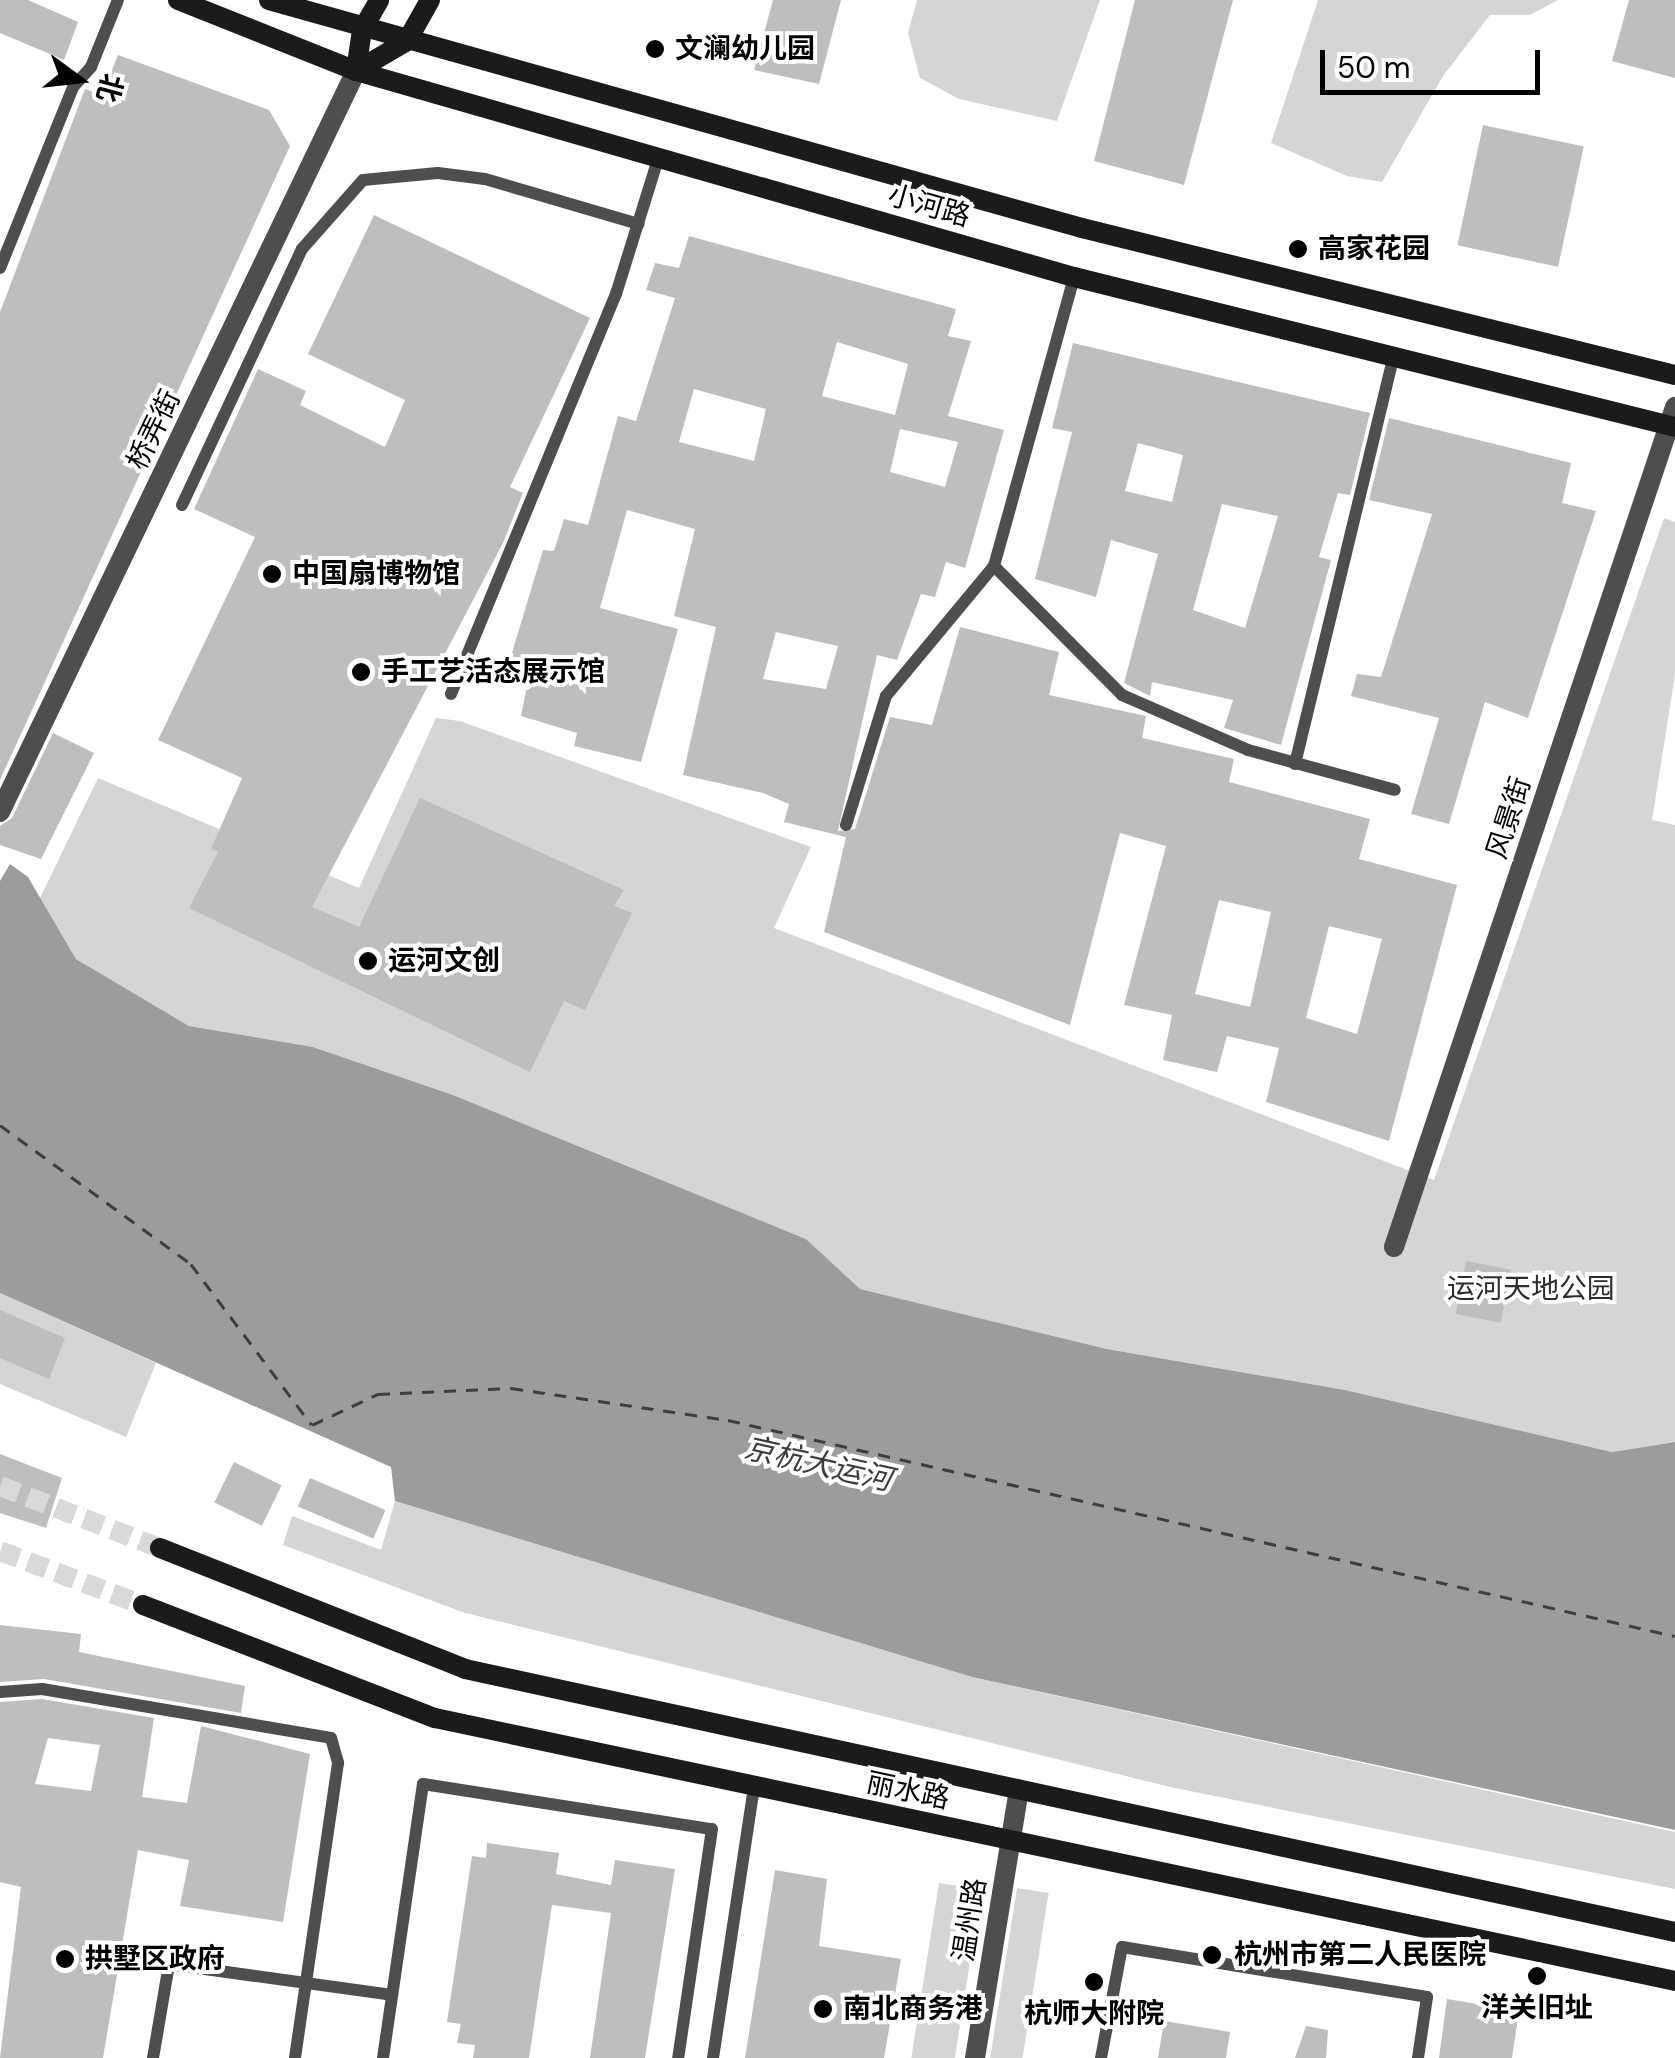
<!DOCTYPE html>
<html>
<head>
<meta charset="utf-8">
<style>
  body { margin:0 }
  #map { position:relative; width:1675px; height:2058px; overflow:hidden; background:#fff; font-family:"DM Sans","Noto Sans SC",sans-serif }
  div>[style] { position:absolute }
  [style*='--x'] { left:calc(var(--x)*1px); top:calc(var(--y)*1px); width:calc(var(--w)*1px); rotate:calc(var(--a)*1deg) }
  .green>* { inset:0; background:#d5d5d5; transform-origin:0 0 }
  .water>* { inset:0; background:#9c9c9c }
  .ferry>* { height:2.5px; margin-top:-1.25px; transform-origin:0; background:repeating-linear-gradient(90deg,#3d3d3d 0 12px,transparent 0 22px) }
  .building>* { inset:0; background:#bebebe; transform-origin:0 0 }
  .secondary-tunnel>* { height:20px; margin-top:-10px; transform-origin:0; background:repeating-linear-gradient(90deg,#d9d9d9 0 20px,transparent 0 30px) }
  .lane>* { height:12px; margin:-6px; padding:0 6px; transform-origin:6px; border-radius:6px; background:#4e4e4e }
  .street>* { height:20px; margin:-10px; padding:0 10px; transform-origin:10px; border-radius:10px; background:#4e4e4e }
  .secondary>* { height:20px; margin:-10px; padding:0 10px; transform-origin:10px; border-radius:10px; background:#1b1b1b }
  .dots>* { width:28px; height:28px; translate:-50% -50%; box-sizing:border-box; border:5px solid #fff; border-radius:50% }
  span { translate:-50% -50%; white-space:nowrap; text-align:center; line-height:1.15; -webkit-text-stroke:8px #fff; paint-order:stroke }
  .poi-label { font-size:28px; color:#000; font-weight:700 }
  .left { translate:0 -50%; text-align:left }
  .street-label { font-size:28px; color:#000 }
  .park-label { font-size:28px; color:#2c2c2c }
  .water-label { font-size:30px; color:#3d3d3d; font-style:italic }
  .north { position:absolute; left:30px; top:30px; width:100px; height:100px; -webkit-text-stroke:8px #fff; paint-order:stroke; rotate:105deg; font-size:28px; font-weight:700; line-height:40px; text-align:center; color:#000 }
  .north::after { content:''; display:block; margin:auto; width:35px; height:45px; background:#000; clip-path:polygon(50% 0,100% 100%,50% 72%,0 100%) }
  .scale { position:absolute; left:1320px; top:50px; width:220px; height:45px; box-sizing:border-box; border:5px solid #000; border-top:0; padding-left:12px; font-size:30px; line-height:35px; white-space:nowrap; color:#000; -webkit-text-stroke:8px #fff; paint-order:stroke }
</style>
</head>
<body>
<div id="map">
  <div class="green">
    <div style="clip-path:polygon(917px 0,1100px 0,1057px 121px,959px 99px,920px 78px,908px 33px)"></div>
    <div style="clip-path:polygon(1318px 0,1558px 0,1530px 15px,1490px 15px,1443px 76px,1382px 182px,1347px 176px,1271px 143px)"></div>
    <div style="clip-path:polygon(1664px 518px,1675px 522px,1675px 675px,1652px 820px,1675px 825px,1675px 1442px,1612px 1452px,1345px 1390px,1107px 1349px,859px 1289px,806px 1239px,453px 1095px,313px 1047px,189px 1026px,76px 959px,40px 898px,98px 778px,359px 888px,436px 718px,460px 721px,811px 847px,774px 928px,1434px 1180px)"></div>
    <div style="clip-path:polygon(0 1293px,156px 1363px,126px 1437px,0 1384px)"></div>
    <div style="clip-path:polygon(395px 1501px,972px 1677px,1675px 1832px,1675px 1889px,1170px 1787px,465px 1613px,283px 1545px,292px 1516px,381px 1550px)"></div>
    <div style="left:939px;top:1883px;width:43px;height:177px;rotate:9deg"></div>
    <div style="left:1017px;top:1888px;width:32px;height:172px;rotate:9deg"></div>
  </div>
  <div class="water">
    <div style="clip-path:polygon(10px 864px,28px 877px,76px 959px,189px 1026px,313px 1047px,453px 1095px,806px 1239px,860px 1289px,1107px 1349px,1345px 1390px,1612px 1452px,1675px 1442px,1675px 1830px,972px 1677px,395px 1501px,391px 1467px,0 1293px,0 881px)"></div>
  </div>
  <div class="ferry">
    <div style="--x:0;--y:1125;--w:236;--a:36"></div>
    <div style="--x:191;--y:1264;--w:201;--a:53.1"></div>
    <div style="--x:312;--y:1425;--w:73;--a:-25.2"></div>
    <div style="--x:378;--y:1394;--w:133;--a:-2.6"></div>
    <div style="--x:511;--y:1388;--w:219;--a:8.4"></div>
    <div style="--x:728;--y:1420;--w:971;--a:12.85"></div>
  </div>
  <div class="building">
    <div style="clip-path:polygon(0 0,28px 0,78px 22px,64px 60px,0 33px)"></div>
    <div style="clip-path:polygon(773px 0,841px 0,819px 84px,754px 70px)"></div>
    <div style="clip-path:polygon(1135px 0,1233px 0,1184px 185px,1094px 161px)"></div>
    <div style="clip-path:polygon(1629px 0,1675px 0,1675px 78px,1612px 61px)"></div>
    <div style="clip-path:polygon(118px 55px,269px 110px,290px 146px,0 780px,0 312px,85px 89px,102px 95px)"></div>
    <div style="left:1483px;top:125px;width:103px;height:123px;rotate:12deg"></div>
    <div style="clip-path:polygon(374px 215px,590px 318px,510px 487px,523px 493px,503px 543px,312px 907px,359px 927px,420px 798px,624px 890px,614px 906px,632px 913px,585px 1010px,564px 1001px,530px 1072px,189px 908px,218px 852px,211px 849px,242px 778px,158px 740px,255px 537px,194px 509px,258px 369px,306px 391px,300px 405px,385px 447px,405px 400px,308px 354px)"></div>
    <div style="clip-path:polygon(evenodd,689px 236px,956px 309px,948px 336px,971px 341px,948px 416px,1004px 430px,965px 568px,946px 562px,935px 597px,921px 594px,897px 660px,877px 655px,838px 831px,855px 829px,890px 717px,932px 725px,960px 627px,1059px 652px,1049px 695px,1146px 716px,1142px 738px,1234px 759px,1229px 782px,1370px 819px,1359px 859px,1457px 885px,1389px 1141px,1266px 1102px,1279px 1048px,1227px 1036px,1217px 1072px,1163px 1060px,1172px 1015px,1124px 1005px,1166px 846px,1120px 833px,1070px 1025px,824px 932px,846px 837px,784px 822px,789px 804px,763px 793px,683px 775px,716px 627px,674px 616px,695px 529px,627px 510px,600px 608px,678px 629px,641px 762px,574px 746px,577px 733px,521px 716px,532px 662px,511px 656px,543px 550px,554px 551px,564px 519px,588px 525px,618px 416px,636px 421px,675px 298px,646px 290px,655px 263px,679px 268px,689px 236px,837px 342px,908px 364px,895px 415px,822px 396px,837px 342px,689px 236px,694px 389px,766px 409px,754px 461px,679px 442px,694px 389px,689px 236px,900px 429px,958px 442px,945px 487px,890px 472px,900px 429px,689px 236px,776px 632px,838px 646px,826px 689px,763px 679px,776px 632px,689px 236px,1219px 900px,1271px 912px,1250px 1007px,1195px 994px,1219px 900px,689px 236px,1329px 926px,1382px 939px,1357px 1034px,1306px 1018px,1329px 926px)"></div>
    <div style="clip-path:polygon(evenodd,1073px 343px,1370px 413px,1350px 495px,1338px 493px,1319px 557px,1331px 560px,1281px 745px,1224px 728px,1233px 700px,1152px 682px,1150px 696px,1124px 683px,1158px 554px,1111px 540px,1096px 597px,1035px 579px,1072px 432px,1052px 428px,1073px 343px,1138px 443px,1183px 455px,1172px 502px,1125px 491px,1138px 443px,1073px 343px,1222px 504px,1278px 516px,1245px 628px,1193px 610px,1222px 504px)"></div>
    <div style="clip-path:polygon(1389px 418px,1571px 463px,1562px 503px,1596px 511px,1528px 718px,1485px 702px,1449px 824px,1411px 814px,1439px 718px,1351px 696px,1357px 674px,1381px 677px,1432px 514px,1369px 500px)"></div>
    <div style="clip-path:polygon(53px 733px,94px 753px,41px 859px,0 845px,0 826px,12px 818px)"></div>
    <div style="left:1466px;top:1261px;width:46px;height:54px;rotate:11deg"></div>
    <div style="clip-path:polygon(0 1310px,65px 1338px,49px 1379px,0 1358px)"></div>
    <div style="clip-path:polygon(0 1454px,62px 1478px,46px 1528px,0 1513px)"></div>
    <div style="left:234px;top:1462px;width:53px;height:45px;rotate:26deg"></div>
    <div style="left:310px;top:1478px;width:82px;height:31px;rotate:23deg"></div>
    <div style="clip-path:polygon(0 1625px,81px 1634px,79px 1652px,245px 1686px,241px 1713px,44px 1679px,0 1682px)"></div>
    <div style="clip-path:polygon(evenodd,42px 1699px,154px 1718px,142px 1797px,187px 1803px,201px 1726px,310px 1754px,283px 1922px,180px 1906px,189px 1860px,138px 1850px,103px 2058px,0 2058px,21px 1887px,0 1882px,0 1702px,42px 1699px,48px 1738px,100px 1745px,91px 1791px,35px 1784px,48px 1738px)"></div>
    <div style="clip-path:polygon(487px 1843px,559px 1853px,556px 1874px,611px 1885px,615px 1860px,675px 1869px,645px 2058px,590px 2058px,611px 1913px,552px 1905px,529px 2058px,473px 2058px,475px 2045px,457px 2043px,461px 2024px,447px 2022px,472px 1856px,486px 1858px)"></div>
    <div style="clip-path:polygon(775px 1870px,827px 1879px,819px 1946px,901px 1959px,884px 2058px,745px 2058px)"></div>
    <div style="clip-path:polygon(1447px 1999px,1519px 2011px,1512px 2058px,1439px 2058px)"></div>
    <div style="clip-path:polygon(1164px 2021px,1230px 2032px,1226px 2058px,1158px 2058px)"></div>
    <div style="clip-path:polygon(1306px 2026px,1328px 2030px,1326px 2058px,1295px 2058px)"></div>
  </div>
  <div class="secondary-tunnel">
    <div style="--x:0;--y:1486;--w:172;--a:21.2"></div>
    <div style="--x:0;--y:1551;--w:153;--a:20.7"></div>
  </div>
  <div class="lane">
    <div style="--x:0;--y:268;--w:195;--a:-68"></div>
    <div style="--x:73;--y:87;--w:27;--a:-48"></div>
    <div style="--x:91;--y:67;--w:72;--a:-68.1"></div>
    <div style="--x:182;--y:505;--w:283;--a:-64.9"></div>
    <div style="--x:302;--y:249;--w:92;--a:-48.5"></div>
    <div style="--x:363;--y:180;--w:75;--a:-5.3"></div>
    <div style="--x:438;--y:173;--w:47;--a:7.3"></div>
    <div style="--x:485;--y:179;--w:160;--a:16.3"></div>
    <div style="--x:994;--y:566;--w:182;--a:45.2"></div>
    <div style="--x:1122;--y:695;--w:137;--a:23.6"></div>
    <div style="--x:1248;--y:750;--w:152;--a:15.2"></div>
    <div style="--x:451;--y:694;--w:433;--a:-67.6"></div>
    <div style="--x:616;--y:294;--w:145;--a:-72.7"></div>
    <div style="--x:1295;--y:764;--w:416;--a:-76.4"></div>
    <div style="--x:846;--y:825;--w:135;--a:-72.8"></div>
    <div style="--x:886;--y:696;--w:169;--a:-50.3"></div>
    <div style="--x:994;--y:566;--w:300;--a:-74.5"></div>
    <div style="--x:0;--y:1692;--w:42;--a:-4.1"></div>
    <div style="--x:42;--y:1689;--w:293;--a:9.6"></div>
    <div style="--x:331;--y:1738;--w:26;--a:74"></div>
    <div style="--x:338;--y:1763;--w:298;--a:98.3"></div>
    <div style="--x:153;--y:2058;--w:95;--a:-80.3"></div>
    <div style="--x:169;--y:1964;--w:225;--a:7.9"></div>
    <div style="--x:383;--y:2058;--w:277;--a:-81.7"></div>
    <div style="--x:423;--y:1784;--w:292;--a:8.9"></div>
    <div style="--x:712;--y:1829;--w:232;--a:98.4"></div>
    <div style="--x:713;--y:2058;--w:275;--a:-81.4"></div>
    <div style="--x:1101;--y:2058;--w:113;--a:-79.3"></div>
    <div style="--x:1122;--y:1947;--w:309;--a:9.3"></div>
    <div style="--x:1427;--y:1997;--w:62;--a:98.4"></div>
  </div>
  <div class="street">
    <div style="--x:0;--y:812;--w:822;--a:-64.34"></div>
    <div style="--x:1394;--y:1247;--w:886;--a:-71.5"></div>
    <div style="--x:975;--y:2058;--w:272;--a:-80.7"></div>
  </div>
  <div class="secondary">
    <div style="--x:178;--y:0;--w:192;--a:21.7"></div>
    <div style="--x:356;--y:71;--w:747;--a:16.01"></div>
    <div style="--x:1074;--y:277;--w:619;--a:14.01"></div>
    <div style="--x:269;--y:0;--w:844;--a:15.67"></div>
    <div style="--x:1082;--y:228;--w:611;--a:13.92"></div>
    <div style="--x:356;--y:71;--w:59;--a:-30.5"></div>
    <div style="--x:407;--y:41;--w:47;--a:-60.7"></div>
    <div style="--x:356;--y:71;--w:41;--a:-81.7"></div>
    <div style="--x:362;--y:30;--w:34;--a:-60"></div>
    <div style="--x:160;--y:1548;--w:328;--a:21.6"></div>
    <div style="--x:465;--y:1669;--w:1238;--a:12.26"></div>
    <div style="--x:143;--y:1605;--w:313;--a:21.2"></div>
    <div style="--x:435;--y:1718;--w:1268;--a:11.97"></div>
  </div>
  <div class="dots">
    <div style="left:655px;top:49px;background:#000"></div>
    <div style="left:1298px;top:249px;background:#000"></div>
    <div style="left:272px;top:574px;background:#000"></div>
    <div style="left:361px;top:672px;background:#000"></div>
    <div style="left:368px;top:961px;background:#000"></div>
    <div style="left:1212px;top:1955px;background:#000"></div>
    <div style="left:65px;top:1959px;background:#000"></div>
    <div style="left:1537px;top:1976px;background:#000"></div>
    <div style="left:1094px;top:1982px;background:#000"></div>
    <div style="left:823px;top:2009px;background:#000"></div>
  </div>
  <div class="poi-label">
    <span class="left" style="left:675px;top:49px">文澜幼儿园</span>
    <span class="left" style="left:1318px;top:249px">高家花园</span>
    <span class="left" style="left:292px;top:574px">中国扇博物馆</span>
    <span class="left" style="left:381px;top:672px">手工艺活态展示馆</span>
    <span class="left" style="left:388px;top:961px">运河文创</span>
    <span class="left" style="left:1234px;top:1955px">杭州市第二人民医院</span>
    <span class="left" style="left:85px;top:1959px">拱墅区政府</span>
    <span style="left:1537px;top:2008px">洋关旧址</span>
    <span class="left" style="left:843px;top:2009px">南北商务港</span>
    <span style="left:1094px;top:2014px">杭师大附院</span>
  </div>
  <div class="street-label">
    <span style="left:929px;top:206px;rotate:16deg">小河路</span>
    <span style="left:154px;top:430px;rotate:-64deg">桥弄街</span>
    <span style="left:1509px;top:818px;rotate:-72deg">风景街</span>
    <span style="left:908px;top:1791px;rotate:12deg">丽水路</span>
    <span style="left:970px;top:1920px;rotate:-81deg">温州路</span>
  </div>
  <div class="park-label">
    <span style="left:1531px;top:1289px">运河天地公园</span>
  </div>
  <div class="water-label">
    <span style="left:818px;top:1464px;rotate:13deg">京杭大运河</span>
  </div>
  <div class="north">北</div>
  <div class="scale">50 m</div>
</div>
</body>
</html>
